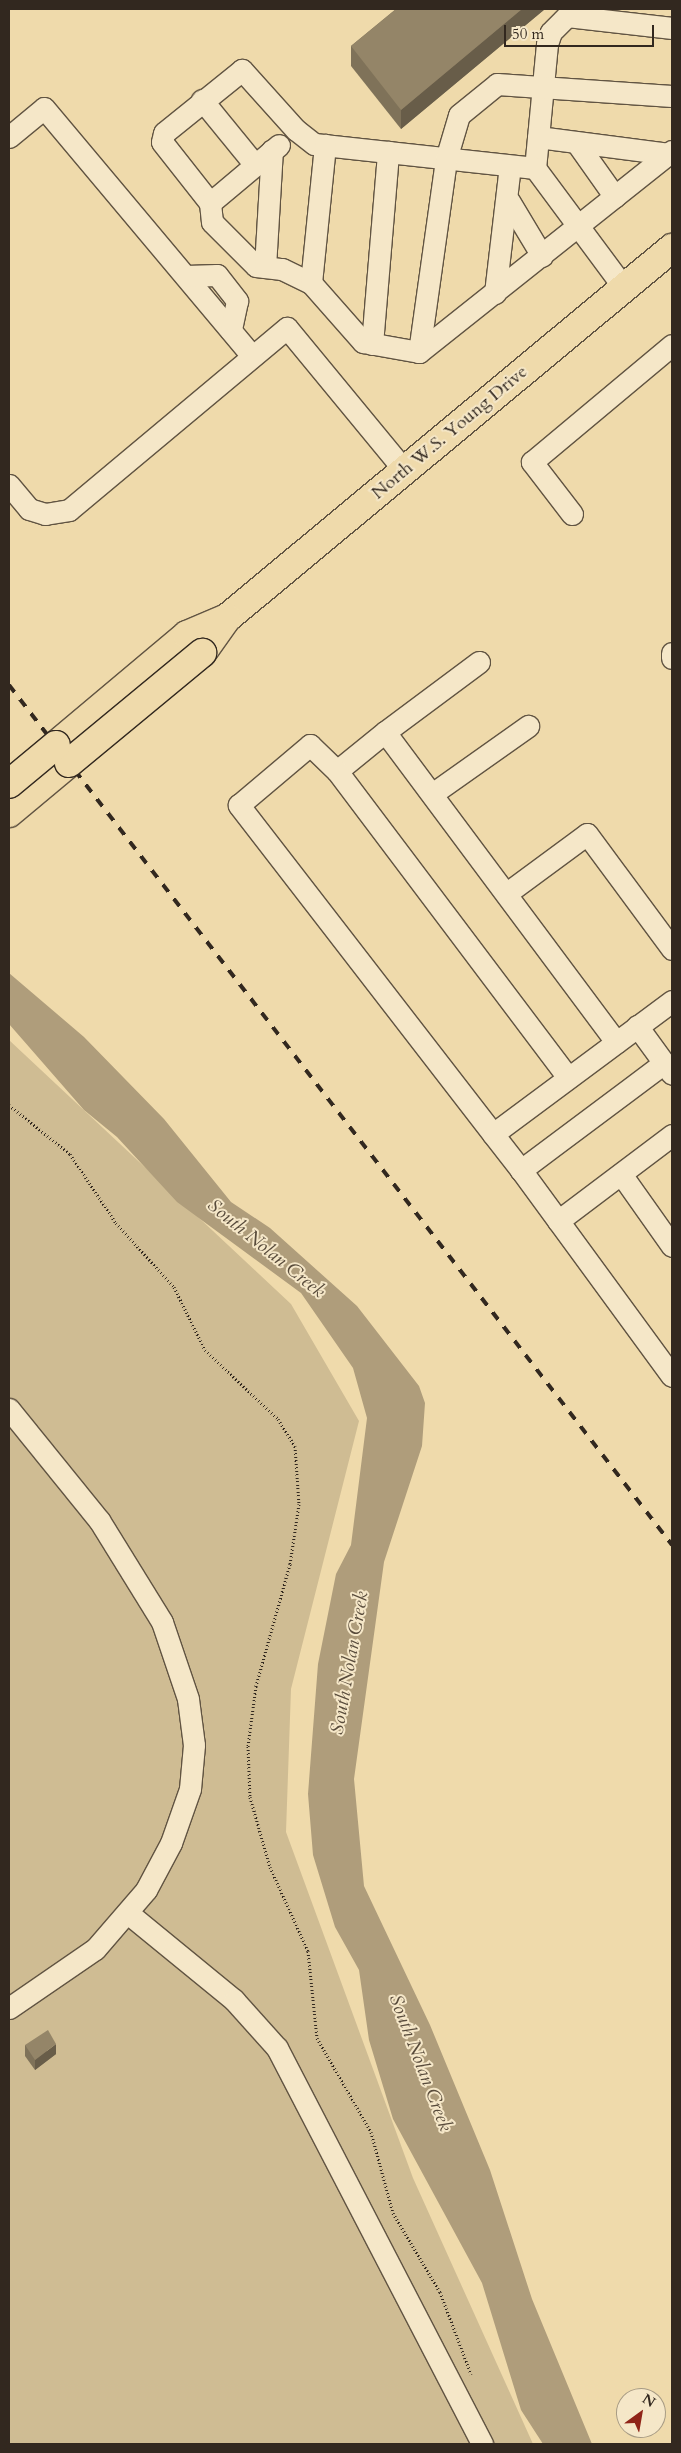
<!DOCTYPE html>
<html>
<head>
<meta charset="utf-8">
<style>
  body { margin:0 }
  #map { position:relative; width:681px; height:2453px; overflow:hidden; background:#efdaab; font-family:Cardo,serif }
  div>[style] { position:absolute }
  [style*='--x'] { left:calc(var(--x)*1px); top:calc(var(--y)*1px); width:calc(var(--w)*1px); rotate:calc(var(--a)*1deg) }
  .green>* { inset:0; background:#cfbc93 }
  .water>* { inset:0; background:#af9d7b }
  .path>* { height:3px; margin-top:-1.5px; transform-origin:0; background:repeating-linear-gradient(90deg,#32281f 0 1px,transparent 0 3.5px) }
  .roads { filter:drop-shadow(1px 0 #615442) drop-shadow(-1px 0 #615442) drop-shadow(0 1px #615442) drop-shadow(0 -1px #615442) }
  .minor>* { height:21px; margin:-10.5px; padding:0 10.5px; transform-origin:10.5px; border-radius:10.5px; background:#f5e7c8 }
  .major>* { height:28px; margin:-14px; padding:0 14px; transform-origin:14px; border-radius:14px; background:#efdaab }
  .rail>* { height:4px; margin-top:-2px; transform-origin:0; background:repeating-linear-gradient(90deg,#32281f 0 9px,transparent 0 18px) }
  .bridges { filter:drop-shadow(1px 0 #32281f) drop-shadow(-1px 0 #32281f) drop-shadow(0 1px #32281f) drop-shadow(0 -1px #32281f) }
  .major-bridge>* { height:28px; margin:-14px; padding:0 14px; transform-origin:14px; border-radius:14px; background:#efdaab }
  .wall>* { inset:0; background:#7f7259 }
  .shaded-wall>* { inset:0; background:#685d49 }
  .building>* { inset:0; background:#948568 }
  span { translate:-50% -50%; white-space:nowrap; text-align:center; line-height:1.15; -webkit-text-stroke:4px #f5e7c8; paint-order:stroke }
  .street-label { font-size:18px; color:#32281f }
  .water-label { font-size:19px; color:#584b3b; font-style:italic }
  .frame { position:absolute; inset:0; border:10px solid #32281f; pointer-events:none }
  .north { position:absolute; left:616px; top:2388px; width:50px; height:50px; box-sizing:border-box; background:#f5e7c8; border:1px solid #a79b84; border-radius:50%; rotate:32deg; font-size:14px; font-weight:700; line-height:20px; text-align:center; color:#32281f }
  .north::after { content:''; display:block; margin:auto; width:18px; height:22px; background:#8f2418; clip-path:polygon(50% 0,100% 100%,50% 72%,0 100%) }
  .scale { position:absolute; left:504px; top:25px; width:150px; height:22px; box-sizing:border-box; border:2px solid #32281f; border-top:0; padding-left:6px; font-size:15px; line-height:18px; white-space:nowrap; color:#32281f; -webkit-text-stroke:4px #f5e7c8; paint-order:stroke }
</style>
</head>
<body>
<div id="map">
  <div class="green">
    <div style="clip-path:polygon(9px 1040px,291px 1304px,359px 1421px,291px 1689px,286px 1832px,413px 2178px,533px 2444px,9px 2444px)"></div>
  </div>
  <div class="water">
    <div style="clip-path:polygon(9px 973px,84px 1037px,164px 1119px,231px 1202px,270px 1228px,357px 1306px,419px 1386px,425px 1403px,422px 1446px,384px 1562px,354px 1779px,364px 1886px,430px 2025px,490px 2170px,532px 2299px,592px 2444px,543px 2444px,521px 2410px,482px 2283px,393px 2119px,369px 2040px,359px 1970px,335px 1927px,313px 1855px,308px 1794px,318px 1664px,336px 1574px,351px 1545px,367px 1418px,353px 1368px,301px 1293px,177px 1202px,117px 1137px,84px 1110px,9px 1024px)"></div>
  </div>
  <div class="path">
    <div style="--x:9;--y:1105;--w:78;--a:38.8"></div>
    <div style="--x:70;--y:1154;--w:83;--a:56.3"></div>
    <div style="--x:116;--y:1223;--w:86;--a:47.8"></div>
    <div style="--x:174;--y:1287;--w:70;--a:63.8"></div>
    <div style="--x:205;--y:1350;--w:100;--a:43.4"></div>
    <div style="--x:278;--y:1419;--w:32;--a:58"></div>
    <div style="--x:295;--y:1446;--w:58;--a:86.1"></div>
    <div style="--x:299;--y:1504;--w:61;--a:98.5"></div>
    <div style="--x:290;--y:1564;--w:127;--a:105.6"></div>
    <div style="--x:256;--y:1686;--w:61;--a:97.6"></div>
    <div style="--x:248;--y:1746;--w:51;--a:87.8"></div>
    <div style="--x:250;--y:1797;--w:73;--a:74.1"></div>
    <div style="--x:270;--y:1867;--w:92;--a:65.7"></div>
    <div style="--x:308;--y:1951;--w:87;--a:84.1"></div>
    <div style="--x:317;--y:2038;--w:108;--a:60.1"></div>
    <div style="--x:371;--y:2132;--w:84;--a:74.8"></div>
    <div style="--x:393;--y:2213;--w:92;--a:59.3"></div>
    <div style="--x:440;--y:2292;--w:88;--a:69.3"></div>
  </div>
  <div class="roads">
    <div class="minor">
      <div style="--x:574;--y:9;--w:33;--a:135"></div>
      <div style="--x:551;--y:32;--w:13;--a:108"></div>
      <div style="--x:547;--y:44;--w:125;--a:95.5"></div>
      <div style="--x:535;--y:168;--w:149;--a:53.4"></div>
      <div style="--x:567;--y:16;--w:106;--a:6.5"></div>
      <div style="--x:202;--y:100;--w:84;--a:50.8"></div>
      <div style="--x:9;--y:137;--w:45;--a:-39.6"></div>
      <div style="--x:44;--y:108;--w:324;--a:50"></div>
      <div style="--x:538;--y:137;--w:132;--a:7.4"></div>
      <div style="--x:576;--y:142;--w:67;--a:54.7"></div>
      <div style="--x:535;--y:168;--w:222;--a:-173.8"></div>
      <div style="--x:314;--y:144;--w:23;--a:-142"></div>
      <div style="--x:296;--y:130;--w:81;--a:-132"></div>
      <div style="--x:242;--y:70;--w:100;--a:141.1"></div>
      <div style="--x:164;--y:133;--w:9;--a:103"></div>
      <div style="--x:162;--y:142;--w:78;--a:51.8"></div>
      <div style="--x:210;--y:203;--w:19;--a:84"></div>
      <div style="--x:212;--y:222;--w:62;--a:45"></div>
      <div style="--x:256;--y:266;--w:26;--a:7"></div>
      <div style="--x:282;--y:269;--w:32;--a:26"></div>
      <div style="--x:311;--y:283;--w:79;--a:48.6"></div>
      <div style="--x:363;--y:342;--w:57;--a:10.1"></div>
      <div style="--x:419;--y:352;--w:323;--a:-38.5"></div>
      <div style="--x:509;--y:201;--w:64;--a:59"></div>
      <div style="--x:210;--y:203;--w:90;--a:-40"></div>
      <div style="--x:265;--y:267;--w:117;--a:-86.6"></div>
      <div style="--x:186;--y:276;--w:31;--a:-2"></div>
      <div style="--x:217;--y:275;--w:33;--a:52"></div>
      <div style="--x:237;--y:301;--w:30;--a:102"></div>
      <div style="--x:311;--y:283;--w:139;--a:-84.2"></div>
      <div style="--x:495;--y:293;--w:128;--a:-83.3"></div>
      <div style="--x:372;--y:344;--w:193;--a:-85.2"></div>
      <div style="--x:419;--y:352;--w:195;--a:-82"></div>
      <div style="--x:446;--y:159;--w:46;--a:-73.5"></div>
      <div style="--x:459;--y:115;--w:49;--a:-39.2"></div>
      <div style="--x:497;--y:84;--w:175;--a:3.9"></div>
      <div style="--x:9;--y:485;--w:31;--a:50"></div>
      <div style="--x:29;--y:509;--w:17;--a:17"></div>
      <div style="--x:45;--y:514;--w:24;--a:-9"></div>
      <div style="--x:69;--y:510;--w:284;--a:-39.9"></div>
      <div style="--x:287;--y:328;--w:185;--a:50.5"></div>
      <div style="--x:572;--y:514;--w:66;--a:-127.6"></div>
      <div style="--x:532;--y:462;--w:182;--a:-39.9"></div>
      <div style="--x:672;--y:653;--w:5;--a:90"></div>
      <div style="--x:479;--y:662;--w:117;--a:143.3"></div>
      <div style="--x:385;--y:732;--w:387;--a:53.3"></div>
      <div style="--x:337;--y:771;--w:62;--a:-39.1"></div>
      <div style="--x:432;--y:794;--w:118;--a:-35.3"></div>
      <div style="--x:507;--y:893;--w:99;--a:-36.4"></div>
      <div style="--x:587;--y:834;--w:143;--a:53.5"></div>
      <div style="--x:637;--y:1026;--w:59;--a:53.9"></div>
      <div style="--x:664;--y:1063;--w:179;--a:143.2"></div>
      <div style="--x:521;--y:1170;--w:255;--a:53.8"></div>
      <div style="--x:493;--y:1134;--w:416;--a:-127.7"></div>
      <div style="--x:239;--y:805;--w:93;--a:-40.2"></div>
      <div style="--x:310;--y:745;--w:37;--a:44"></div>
      <div style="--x:337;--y:771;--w:384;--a:53"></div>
      <div style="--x:521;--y:1170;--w:46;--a:-127.9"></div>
      <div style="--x:493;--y:1134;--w:223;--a:-36.6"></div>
      <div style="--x:621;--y:1174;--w:88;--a:54.7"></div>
      <div style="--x:558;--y:1221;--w:143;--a:-37"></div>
      <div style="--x:9;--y:1409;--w:143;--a:51"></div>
      <div style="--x:99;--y:1520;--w:120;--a:58.3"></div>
      <div style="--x:162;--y:1622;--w:81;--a:71.3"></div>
      <div style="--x:188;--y:1699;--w:46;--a:82.6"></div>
      <div style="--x:194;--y:1745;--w:44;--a:95.2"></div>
      <div style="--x:190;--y:1789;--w:57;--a:109.4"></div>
      <div style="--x:171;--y:1843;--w:53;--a:118"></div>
      <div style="--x:146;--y:1890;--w:78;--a:130.8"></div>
      <div style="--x:95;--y:1949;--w:104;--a:145.5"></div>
      <div style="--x:129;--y:1914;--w:136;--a:39.3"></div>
      <div style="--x:234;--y:2000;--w:64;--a:48.1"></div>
      <div style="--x:277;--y:2048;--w:446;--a:62.6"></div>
    </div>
    <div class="major">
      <div style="--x:202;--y:653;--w:43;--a:-54.5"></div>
      <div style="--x:227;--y:618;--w:579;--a:-39.74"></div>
      <div style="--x:56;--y:745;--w:171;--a:-40"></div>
      <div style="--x:187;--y:635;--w:43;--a:-23"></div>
      <div style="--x:9;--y:813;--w:78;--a:-39.8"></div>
    </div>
  </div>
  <div class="rail">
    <div style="--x:9;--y:685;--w:1086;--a:52.37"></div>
  </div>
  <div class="bridges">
    <div class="major-bridge">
      <div style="--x:69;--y:763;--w:173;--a:-39.6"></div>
      <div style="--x:9;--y:784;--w:61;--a:-39.7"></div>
    </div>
  </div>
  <div class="wall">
    <div style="clip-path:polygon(396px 9px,545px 9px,401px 129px,351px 66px,351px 46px)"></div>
    <div style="clip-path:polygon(25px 2045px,56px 2054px,35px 2070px,25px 2056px)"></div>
  </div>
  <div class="shaded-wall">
    <div style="clip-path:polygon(522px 9px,545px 9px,401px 129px,401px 110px)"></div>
    <div style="clip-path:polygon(56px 2044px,56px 2054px,35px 2070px,35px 2060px)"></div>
  </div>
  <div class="building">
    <div style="clip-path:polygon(396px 9px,522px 9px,401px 110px,351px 46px)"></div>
    <div style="clip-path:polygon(48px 2030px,56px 2044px,35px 2060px,25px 2045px)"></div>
  </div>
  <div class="street-label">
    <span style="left:450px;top:433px;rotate:-40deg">North W.S. Young Drive</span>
  </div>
  <div class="water-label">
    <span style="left:266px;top:1249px;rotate:39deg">South Nolan Creek</span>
    <span style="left:350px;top:1663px;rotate:-80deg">South Nolan Creek</span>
    <span style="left:420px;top:2063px;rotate:69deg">South Nolan Creek</span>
  </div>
  <div class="frame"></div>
  <div class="north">N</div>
  <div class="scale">50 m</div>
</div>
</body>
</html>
